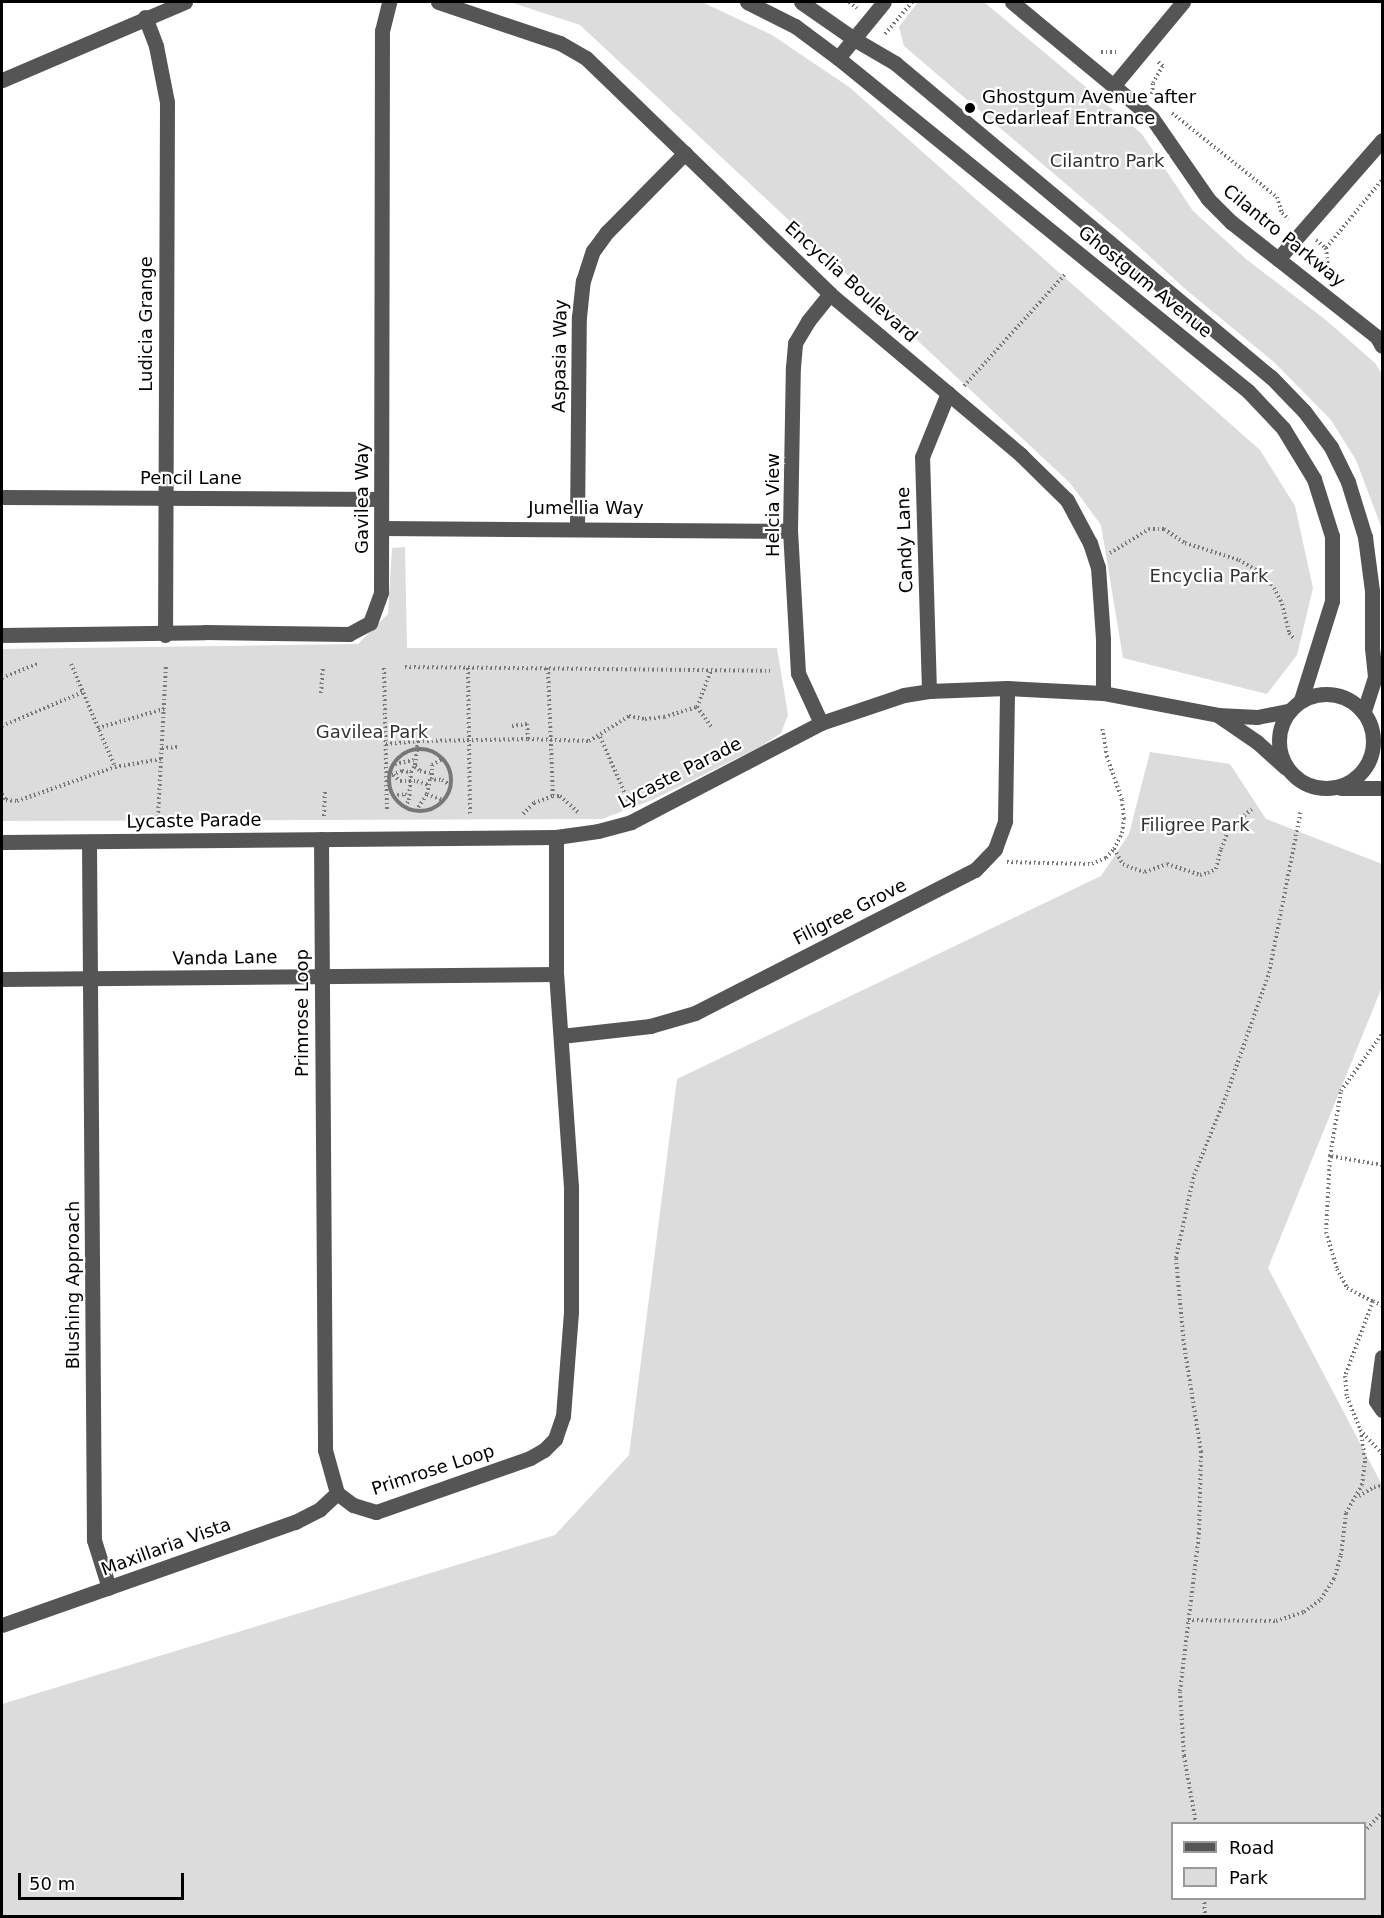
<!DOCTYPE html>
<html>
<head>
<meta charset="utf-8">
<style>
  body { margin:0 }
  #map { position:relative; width:1384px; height:1918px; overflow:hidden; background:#fff; font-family:"DejaVu Sans",sans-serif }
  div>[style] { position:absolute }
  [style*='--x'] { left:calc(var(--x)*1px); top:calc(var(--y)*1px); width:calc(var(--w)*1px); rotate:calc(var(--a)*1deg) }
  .green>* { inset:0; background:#dcdcdc }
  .path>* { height:4px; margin-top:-2px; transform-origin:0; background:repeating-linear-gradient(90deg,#777 0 1.5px,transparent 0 4.5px) }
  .path>.ring { margin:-2px; padding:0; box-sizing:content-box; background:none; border:4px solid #777; border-radius:50% }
  .minor>* { height:15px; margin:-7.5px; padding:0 7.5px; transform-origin:7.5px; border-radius:7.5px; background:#555 }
  .minor>.ring { margin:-7.5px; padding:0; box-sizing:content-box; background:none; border:15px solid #555; border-radius:50% }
  .dots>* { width:16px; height:16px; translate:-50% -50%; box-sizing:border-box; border:3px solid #fff; border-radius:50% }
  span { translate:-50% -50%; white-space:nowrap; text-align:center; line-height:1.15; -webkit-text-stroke:4.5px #fff; paint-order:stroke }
  .poi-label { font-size:18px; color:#000 }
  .left { translate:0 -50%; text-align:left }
  .park-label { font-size:18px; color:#333 }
  .street-label { font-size:18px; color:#000 }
  .frame { position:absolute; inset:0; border:3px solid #000; pointer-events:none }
  .legend { position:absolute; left:1171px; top:1822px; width:195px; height:78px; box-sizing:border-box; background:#fff; border:2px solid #999; margin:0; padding:8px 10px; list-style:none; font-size:18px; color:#000 }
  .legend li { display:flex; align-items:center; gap:12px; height:30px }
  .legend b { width:30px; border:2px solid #999 }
  .scale { position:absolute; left:18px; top:1873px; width:166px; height:27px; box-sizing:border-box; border:3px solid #000; border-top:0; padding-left:8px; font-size:18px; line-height:21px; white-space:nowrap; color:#000; -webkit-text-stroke:4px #fff; paint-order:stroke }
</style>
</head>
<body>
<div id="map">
  <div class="green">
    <div style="clip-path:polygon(510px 2px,702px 2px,772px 35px,849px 87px,1260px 450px,1295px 506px,1313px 588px,1297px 655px,1267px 694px,1123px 658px,1101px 525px,1070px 483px,580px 25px)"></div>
    <div style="clip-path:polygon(918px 2px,984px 2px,1142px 134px,1193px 211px,1246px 259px,1327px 321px,1375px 363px,1382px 374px,1382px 529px,1356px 460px,1331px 420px,1275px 363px,1184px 288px,1134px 242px,904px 46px,899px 27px)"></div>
    <div style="clip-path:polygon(405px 547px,407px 648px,777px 648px,788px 715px,781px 733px,760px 747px,652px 800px,602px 819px,2px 821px,2px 649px,358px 644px,388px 614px,392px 548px)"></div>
    <div style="clip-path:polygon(evenodd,1150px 752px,1230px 764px,1266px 819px,1382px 864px,1382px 987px,1268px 1268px,1382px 1485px,1382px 1916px,2px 1916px,2px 1704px,555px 1535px,629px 1455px,677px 1079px,1101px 876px,1129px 834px,1150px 752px,1172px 1824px,1364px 1824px,1364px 1898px,1172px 1898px,1172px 1824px)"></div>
  </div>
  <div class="path">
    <div style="--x:849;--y:2;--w:10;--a:37"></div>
    <div style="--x:885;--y:34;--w:42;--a:-49.8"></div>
    <div style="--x:1101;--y:52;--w:16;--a:0"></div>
    <div style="--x:1152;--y:94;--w:11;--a:-85"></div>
    <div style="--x:1153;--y:83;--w:20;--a:-60"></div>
    <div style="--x:1163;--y:66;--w:8;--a:-140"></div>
    <div style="--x:1172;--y:113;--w:134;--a:38.7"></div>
    <div style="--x:1277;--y:197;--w:17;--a:73"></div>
    <div style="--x:1282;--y:213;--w:9;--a:41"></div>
    <div style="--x:1316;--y:240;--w:13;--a:39"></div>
    <div style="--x:1326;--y:248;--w:18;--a:84"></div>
    <div style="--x:1328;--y:266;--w:16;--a:63"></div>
    <div style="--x:1326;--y:248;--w:88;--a:-50.5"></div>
    <div style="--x:964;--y:386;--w:152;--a:-47.9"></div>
    <div style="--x:1110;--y:553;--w:46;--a:-31.6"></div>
    <div style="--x:1149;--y:529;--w:15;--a:0"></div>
    <div style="--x:1164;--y:529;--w:25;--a:34"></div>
    <div style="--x:1185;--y:543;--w:57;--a:17.5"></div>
    <div style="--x:1239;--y:560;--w:27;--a:31"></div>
    <div style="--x:1262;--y:574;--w:18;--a:49"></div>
    <div style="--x:1274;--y:588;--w:18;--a:63"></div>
    <div style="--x:1282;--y:604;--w:30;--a:76"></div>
    <div style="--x:1289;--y:633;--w:8;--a:50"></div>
    <div style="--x:71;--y:664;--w:112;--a:66.9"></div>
    <div style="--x:405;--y:667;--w:365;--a:0.6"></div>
    <div style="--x:384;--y:668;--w:144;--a:88.8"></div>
    <div style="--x:468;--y:668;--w:146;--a:89.2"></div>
    <div style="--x:548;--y:668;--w:128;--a:87.8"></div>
    <div style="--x:2;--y:678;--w:40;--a:-22"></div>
    <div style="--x:321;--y:693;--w:27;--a:-86"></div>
    <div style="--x:697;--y:707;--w:24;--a:54"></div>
    <div style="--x:2;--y:726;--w:88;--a:-22.8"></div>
    <div style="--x:512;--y:726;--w:15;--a:-8"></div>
    <div style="--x:527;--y:724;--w:15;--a:86"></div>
    <div style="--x:98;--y:728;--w:69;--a:-16.1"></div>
    <div style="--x:600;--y:737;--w:71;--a:66"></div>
    <div style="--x:418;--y:741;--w:25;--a:97"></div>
    <div style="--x:415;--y:766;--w:7;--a:45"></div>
    <div style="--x:420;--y:771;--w:10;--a:11"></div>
    <div style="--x:386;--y:744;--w:32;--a:-5"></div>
    <div style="--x:418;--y:741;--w:110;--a:-1"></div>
    <div style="--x:528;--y:739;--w:61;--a:1.9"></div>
    <div style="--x:589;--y:741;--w:47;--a:-32"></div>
    <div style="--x:629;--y:716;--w:16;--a:11"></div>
    <div style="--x:645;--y:719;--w:19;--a:-6"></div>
    <div style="--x:664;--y:717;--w:34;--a:-17"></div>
    <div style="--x:697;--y:707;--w:40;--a:-69"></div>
    <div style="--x:162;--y:748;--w:16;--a:-4"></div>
    <div class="ring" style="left:389px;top:749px;width:58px;height:58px"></div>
    <div style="--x:395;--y:764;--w:19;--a:-12"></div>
    <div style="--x:390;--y:772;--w:13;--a:42"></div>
    <div style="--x:400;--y:781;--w:17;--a:0"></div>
    <div style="--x:417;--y:781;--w:12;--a:20"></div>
    <div style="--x:392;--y:775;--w:11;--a:-22"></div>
    <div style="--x:402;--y:771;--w:9;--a:6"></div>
    <div style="--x:432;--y:779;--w:14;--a:-90"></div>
    <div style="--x:432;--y:765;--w:12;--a:-31"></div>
    <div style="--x:2;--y:794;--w:7;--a:56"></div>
    <div style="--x:6;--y:800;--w:11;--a:5"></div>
    <div style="--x:17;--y:801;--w:104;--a:-19.1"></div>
    <div style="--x:115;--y:767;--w:47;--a:-9.9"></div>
    <div style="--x:427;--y:794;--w:17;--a:21"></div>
    <div style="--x:393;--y:796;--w:12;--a:-9"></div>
    <div style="--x:405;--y:794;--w:4;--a:34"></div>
    <div style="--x:405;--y:807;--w:8;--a:-60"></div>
    <div style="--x:409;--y:800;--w:28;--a:-86"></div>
    <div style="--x:411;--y:772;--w:7;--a:-56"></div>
    <div style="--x:416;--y:811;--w:20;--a:-57"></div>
    <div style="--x:427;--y:794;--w:15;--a:-79"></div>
    <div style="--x:430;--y:779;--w:12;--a:5"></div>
    <div style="--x:442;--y:780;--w:9;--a:32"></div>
    <div style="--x:523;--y:814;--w:16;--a:-45"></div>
    <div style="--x:534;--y:803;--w:20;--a:-20"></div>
    <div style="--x:553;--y:796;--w:7;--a:0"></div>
    <div style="--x:560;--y:796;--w:27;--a:42"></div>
    <div style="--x:324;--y:816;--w:24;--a:-88"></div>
    <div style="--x:158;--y:817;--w:152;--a:-87"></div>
    <div style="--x:1114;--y:849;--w:17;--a:59"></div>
    <div style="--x:1123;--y:864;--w:13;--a:23"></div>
    <div style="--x:1135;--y:869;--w:10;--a:17"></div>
    <div style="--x:1145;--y:872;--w:23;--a:-20"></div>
    <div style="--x:1167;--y:864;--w:35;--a:18"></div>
    <div style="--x:1200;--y:875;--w:8;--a:-14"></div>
    <div style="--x:1208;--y:873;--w:9;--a:-27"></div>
    <div style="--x:1216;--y:869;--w:21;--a:-76"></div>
    <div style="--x:1221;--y:849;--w:24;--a:-68"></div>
    <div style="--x:1230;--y:827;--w:28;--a:-39"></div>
    <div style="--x:1007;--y:862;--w:85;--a:1.3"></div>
    <div style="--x:1092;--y:864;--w:15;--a:-23"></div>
    <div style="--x:1106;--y:858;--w:12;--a:-48"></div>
    <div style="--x:1114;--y:849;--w:18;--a:-63"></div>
    <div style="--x:1122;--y:833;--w:14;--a:-82"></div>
    <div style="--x:1124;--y:819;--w:19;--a:-96"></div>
    <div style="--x:1122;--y:800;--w:46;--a:-109.2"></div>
    <div style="--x:1107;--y:757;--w:30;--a:-99"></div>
    <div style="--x:1330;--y:1156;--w:66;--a:-80.4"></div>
    <div style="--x:1341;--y:1091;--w:70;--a:-54.3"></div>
    <div style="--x:1382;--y:1165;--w:53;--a:-170.2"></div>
    <div style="--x:1330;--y:1156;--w:76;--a:93"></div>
    <div style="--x:1326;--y:1232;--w:39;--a:73"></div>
    <div style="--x:1337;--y:1269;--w:21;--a:62"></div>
    <div style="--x:1347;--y:1288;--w:29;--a:27"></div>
    <div style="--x:1373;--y:1301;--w:80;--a:110.5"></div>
    <div style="--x:1345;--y:1376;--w:21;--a:85"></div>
    <div style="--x:1347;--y:1397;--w:35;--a:68"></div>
    <div style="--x:1360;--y:1430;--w:33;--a:47"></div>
    <div style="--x:1373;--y:1301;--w:10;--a:24"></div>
    <div style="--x:1359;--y:1496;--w:17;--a:-31"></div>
    <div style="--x:1374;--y:1487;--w:8;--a:-7"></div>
    <div style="--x:1188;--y:1620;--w:88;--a:0.7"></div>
    <div style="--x:1276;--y:1621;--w:29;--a:-18"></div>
    <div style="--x:1304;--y:1612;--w:21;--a:-37"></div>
    <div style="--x:1321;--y:1599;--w:24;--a:-57"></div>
    <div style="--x:1334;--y:1579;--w:25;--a:-74"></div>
    <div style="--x:1341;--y:1555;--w:42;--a:-83.2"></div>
    <div style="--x:1346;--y:1513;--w:32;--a:-60"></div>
    <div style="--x:1362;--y:1485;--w:26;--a:-83"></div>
    <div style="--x:1365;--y:1459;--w:25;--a:-99"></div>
    <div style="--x:1196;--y:1824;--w:69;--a:-100"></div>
    <div style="--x:1184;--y:1756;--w:65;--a:-93.5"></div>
    <div style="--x:1180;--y:1691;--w:158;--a:-83.1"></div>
    <div style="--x:1199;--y:1534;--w:82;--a:-88.6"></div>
    <div style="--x:1201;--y:1452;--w:108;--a:-99"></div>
    <div style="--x:1184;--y:1345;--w:87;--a:-95.3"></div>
    <div style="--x:1176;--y:1258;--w:85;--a:-77.8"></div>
    <div style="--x:1194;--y:1175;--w:85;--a:-67.9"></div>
    <div style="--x:1226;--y:1096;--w:130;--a:-70.7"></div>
    <div style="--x:1269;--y:973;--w:166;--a:-78.9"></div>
    <div style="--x:1364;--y:1832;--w:26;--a:-47"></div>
    <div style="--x:1204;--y:1898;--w:18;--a:87"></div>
  </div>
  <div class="minor">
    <div style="--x:438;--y:2;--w:129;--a:18.6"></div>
    <div style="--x:560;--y:43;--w:30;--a:30"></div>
    <div style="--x:586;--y:58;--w:339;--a:44"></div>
    <div style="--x:830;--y:294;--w:250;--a:40.1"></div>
    <div style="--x:1021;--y:455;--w:64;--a:44.4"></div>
    <div style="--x:1067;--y:500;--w:49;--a:61.9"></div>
    <div style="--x:1090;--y:543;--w:25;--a:72"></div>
    <div style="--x:1098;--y:567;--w:72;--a:86"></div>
    <div style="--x:1103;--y:639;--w:54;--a:90"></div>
    <div style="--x:747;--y:2;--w:54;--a:26.6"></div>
    <div style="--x:795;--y:26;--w:54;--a:36.7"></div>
    <div style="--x:838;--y:58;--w:528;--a:39.08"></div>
    <div style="--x:1248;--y:391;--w:51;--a:46.6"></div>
    <div style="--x:1283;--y:428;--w:60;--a:58.7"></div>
    <div style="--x:1314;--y:479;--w:60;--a:72.5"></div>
    <div style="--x:1332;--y:536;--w:65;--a:90"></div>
    <div style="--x:1332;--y:601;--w:104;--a:107.4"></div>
    <div style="--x:801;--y:2;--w:65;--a:34.9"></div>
    <div style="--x:854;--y:39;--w:48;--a:30.3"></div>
    <div style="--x:895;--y:63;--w:490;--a:39.9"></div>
    <div style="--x:1271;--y:377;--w:47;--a:45.9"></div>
    <div style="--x:1304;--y:411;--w:45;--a:53.1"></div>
    <div style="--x:1331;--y:447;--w:39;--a:64"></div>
    <div style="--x:1348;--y:482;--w:58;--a:72.8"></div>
    <div style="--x:1365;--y:537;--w:54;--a:82.6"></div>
    <div style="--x:1372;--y:591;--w:57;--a:90"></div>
    <div style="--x:1372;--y:648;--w:29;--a:84"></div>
    <div style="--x:1375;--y:677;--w:36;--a:108"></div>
    <div style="--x:1012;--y:2;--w:182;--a:39.6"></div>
    <div style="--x:1152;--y:118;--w:98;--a:55.3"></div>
    <div style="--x:1208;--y:199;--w:33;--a:45"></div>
    <div style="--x:1231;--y:222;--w:186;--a:38.2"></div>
    <div style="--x:1377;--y:337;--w:10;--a:61"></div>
    <div style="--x:145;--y:17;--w:31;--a:69"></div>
    <div style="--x:156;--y:46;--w:57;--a:78.9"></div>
    <div style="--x:167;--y:102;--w:533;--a:90.21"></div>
    <div style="--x:838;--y:58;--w:72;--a:-50.6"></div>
    <div style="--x:2;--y:80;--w:199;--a:-23.1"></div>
    <div style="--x:1114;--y:85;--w:108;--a:-50.3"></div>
    <div style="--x:1278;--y:259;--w:158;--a:-48.8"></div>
    <div style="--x:2;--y:497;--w:379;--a:0.3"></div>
    <div style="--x:577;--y:527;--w:210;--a:-89.5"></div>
    <div style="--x:579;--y:317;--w:36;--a:-84"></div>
    <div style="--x:583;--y:281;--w:32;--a:-72"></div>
    <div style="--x:593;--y:251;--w:24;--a:-54"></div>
    <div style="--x:607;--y:232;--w:111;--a:-45.4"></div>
    <div style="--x:382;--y:528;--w:408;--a:0.4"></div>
    <div style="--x:2;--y:635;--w:203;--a:-0.8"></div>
    <div style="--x:205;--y:632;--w:144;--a:0.8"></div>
    <div style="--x:349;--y:634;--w:24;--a:-28"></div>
    <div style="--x:370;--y:623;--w:33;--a:-70"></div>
    <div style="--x:381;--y:592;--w:561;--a:-89.9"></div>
    <div style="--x:382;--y:31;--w:30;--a:-76"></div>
    <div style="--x:929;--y:691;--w:234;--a:-91.7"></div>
    <div style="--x:922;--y:457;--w:69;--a:-67.9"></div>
    <div class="ring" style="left:1279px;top:694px;width:79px;height:79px"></div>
    <div style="--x:1219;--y:716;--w:46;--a:34.4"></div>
    <div style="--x:1257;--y:742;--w:38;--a:42"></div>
    <div style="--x:821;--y:723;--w:55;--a:-114.7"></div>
    <div style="--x:798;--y:673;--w:142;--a:-93.2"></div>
    <div style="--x:790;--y:531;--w:164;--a:-89"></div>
    <div style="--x:793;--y:367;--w:24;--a:-85"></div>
    <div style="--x:795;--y:343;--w:26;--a:-59"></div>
    <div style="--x:808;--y:321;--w:35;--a:-51"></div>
    <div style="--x:1341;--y:788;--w:41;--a:0"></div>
    <div style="--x:321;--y:839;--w:611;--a:89.62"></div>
    <div style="--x:325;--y:1450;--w:45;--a:74.4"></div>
    <div style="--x:337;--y:1493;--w:20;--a:37"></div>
    <div style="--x:353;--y:1505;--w:24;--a:17"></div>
    <div style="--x:376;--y:1512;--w:163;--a:-19.3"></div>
    <div style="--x:530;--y:1458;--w:16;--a:-30"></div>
    <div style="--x:544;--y:1450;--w:16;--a:-45"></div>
    <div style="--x:555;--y:1439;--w:24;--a:-71"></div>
    <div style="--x:563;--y:1416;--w:104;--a:-85.6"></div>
    <div style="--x:571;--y:1312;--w:125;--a:-90"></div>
    <div style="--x:571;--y:1187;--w:214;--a:-94"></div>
    <div style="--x:556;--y:974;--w:137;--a:-90"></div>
    <div style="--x:2;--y:842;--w:554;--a:-0.52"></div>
    <div style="--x:556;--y:837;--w:42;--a:-8.1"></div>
    <div style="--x:598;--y:831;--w:34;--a:-15"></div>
    <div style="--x:631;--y:822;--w:214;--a:-27.5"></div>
    <div style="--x:821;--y:723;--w:88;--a:-18.6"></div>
    <div style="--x:904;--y:695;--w:25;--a:-9"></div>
    <div style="--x:929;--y:691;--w:78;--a:-2.2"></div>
    <div style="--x:1007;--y:688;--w:96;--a:3"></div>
    <div style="--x:1103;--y:693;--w:117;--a:10.8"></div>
    <div style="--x:1218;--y:715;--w:39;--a:3"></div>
    <div style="--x:1257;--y:717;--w:33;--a:-11"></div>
    <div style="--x:89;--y:842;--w:698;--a:89.59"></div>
    <div style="--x:94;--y:1540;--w:50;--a:72.6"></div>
    <div style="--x:2;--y:979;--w:554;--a:-0.52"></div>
    <div style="--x:561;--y:1036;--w:90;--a:-6.4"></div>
    <div style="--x:650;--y:1026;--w:47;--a:-16.1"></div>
    <div style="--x:695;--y:1013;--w:314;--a:-27.1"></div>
    <div style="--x:975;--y:870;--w:29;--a:-46"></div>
    <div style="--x:995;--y:849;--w:30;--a:-70"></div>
    <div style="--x:1005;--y:821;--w:133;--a:-89.1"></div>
    <div style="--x:1382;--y:1357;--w:44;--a:97.8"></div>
    <div style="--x:1376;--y:1401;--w:11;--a:56"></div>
    <div style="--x:2;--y:1625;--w:311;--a:-19.4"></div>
    <div style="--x:295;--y:1522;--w:28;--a:-27"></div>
    <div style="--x:320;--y:1509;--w:23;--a:-43"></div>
  </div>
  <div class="dots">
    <div style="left:970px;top:108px;background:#000"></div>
  </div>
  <div class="poi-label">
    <span class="left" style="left:982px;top:108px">Ghostgum Avenue after<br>Cedarleaf Entrance</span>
  </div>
  <div class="park-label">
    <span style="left:1107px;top:161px">Cilantro Park</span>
    <span style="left:1209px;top:576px">Encyclia Park</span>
    <span style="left:372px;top:732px">Gavilea Park</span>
    <span style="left:1195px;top:825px">Filigree Park</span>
  </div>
  <div class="street-label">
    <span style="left:1284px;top:236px;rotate:39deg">Cilantro Parkway</span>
    <span style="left:851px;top:282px;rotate:42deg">Encyclia Boulevard</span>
    <span style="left:1145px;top:282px;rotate:39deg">Ghostgum Avenue</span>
    <span style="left:146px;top:324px;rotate:-90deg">Ludicia Grange</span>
    <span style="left:560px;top:356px;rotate:-89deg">Aspasia Way</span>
    <span style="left:191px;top:478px">Pencil Lane</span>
    <span style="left:362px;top:498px;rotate:-90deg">Gavilea Way</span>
    <span style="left:773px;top:505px;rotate:-90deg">Helcia View</span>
    <span style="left:586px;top:508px">Jumellia Way</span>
    <span style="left:905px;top:540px;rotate:-92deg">Candy Lane</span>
    <span style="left:680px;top:773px;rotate:-27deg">Lycaste Parade</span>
    <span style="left:194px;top:821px;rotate:-1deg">Lycaste Parade</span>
    <span style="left:850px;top:912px;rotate:-27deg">Filigree Grove</span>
    <span style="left:225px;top:958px;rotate:-1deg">Vanda Lane</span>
    <span style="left:302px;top:1013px;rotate:-90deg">Primrose Loop</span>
    <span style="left:73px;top:1285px;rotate:-90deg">Blushing Approach</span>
    <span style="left:433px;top:1470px;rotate:-18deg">Primrose Loop</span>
    <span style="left:166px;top:1547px;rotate:-20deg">Maxillaria Vista</span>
  </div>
  <div class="frame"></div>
  <ul class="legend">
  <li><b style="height:8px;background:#555"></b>Road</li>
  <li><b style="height:16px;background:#dcdcdc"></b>Park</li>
  </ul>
  <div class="scale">50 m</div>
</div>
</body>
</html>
